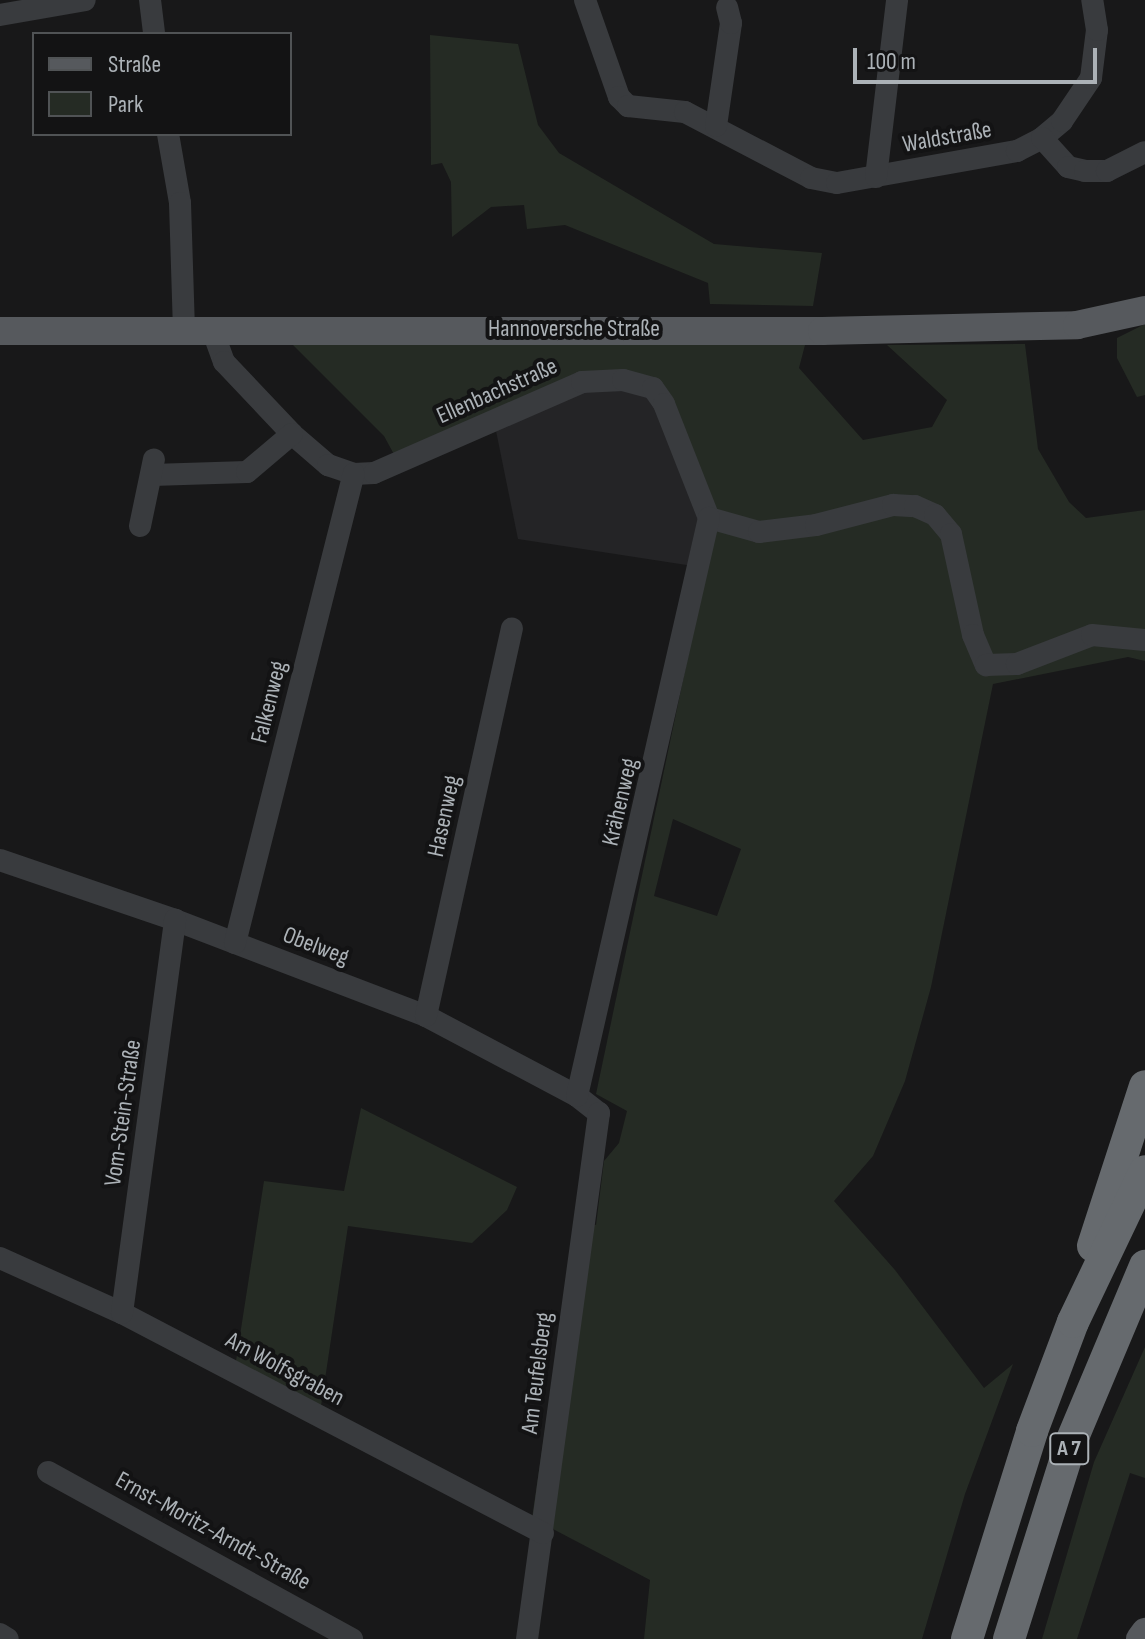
<!DOCTYPE html>
<html>
<head>
<meta charset="utf-8">
<style>
  body { margin:0 }
  #map { position:relative; width:1145px; height:1639px; overflow:hidden; background:#181819; font-family:"Sofia Sans Condensed",sans-serif }
  div>[style] { position:absolute }
  [style*='--x'] { left:calc(var(--x)*1px); top:calc(var(--y)*1px); width:calc(var(--w)*1px); rotate:calc(var(--a)*1deg) }
  .built>* { inset:0; background:#242426 }
  .green>* { inset:0; background:#252b24 }
  .minor>* { height:22px; margin:-11px; padding:0 11px; transform-origin:11px; border-radius:11px; background:#393b3e }
  .major>* { height:28px; margin:-14px; padding:0 14px; transform-origin:14px; border-radius:14px; background:#56595d }
  .highway>* { height:32px; margin:-16px; padding:0 16px; transform-origin:16px; border-radius:16px; background:#666a6e }
  span { translate:-50% -50%; white-space:nowrap; text-align:center; line-height:1.15; -webkit-text-stroke:8px #131314; paint-order:stroke }
  .shield-label span { padding:2px 6px; background:#131314; border:2px solid; border-radius:6px; -webkit-text-stroke-width:0 }
  .shield-label { font-size:22px; color:#acb2b7; font-weight:700 }
  .street-label { font-size:24px; color:#acb2b7 }
  .legend { position:absolute; left:32px; top:32px; width:260px; height:104px; box-sizing:border-box; background:#131314; border:2px solid #505355; margin:0; padding:10px 14px; list-style:none; font-size:24px; color:#acb2b7 }
  .legend li { display:flex; align-items:center; gap:16px; height:40px }
  .legend b { width:40px; border:2px solid #505355 }
  .scale { position:absolute; left:853px; top:48px; width:244px; height:36px; box-sizing:border-box; border:4px solid #acb2b7; border-top:0; padding-left:10px; font-size:24px; line-height:28px; white-space:nowrap; color:#acb2b7; -webkit-text-stroke:6px #131314; paint-order:stroke }
</style>
</head>
<body>
<div id="map">
  <div class="built">
    <div style="clip-path:polygon(583px 376px,660px 383px,711px 501px,706px 568px,518px 539px,493px 416px)"></div>
  </div>
  <div class="green">
    <div style="clip-path:polygon(430px 35px,518px 44px,538px 125px,559px 153px,714px 244px,822px 253px,813px 306px,710px 304px,708px 283px,565px 225px,527px 229px,524px 205px,491px 207px,452px 237px,451px 182px,442px 163px,431px 165px)"></div>
    <div style="clip-path:polygon(1145px 324px,1145px 395px,1137px 397px,1117px 358px,1117px 338px)"></div>
    <div style="clip-path:polygon(evenodd,291px 343px,805px 345px,799px 368px,863px 440px,932px 427px,947px 400px,887px 345px,1025px 344px,1038px 449px,1069px 502px,1086px 518px,1145px 510px,1145px 661px,1128px 657px,993px 684px,931px 987px,905px 1081px,873px 1156px,834px 1201px,895px 1270px,984px 1388px,1013px 1364px,965px 1494px,922px 1639px,644px 1639px,650px 1580px,532px 1518px,576px 1218px,596px 1225px,604px 1161px,619px 1143px,627px 1111px,596px 1094px,711px 547px,677px 413px,627px 373px,396px 458px,384px 436px,291px 343px,673px 819px,741px 849px,717px 916px,654px 896px,673px 819px)"></div>
    <div style="clip-path:polygon(361px 1108px,517px 1187px,507px 1210px,472px 1243px,348px 1226px,321px 1406px,236px 1361px,264px 1181px,344px 1191px)"></div>
    <div style="clip-path:polygon(1145px 1347px,1145px 1478px,1130px 1473px,1077px 1639px,1042px 1639px,1094px 1462px)"></div>
  </div>
  <div class="minor">
    <div style="--x:150;--y:0;--w:34;--a:83"></div>
    <div style="--x:585;--y:0;--w:103;--a:70.7"></div>
    <div style="--x:619;--y:97;--w:13;--a:45"></div>
    <div style="--x:628;--y:106;--w:57;--a:6"></div>
    <div style="--x:685;--y:112;--w:142;--a:27.6"></div>
    <div style="--x:811;--y:178;--w:26;--a:11"></div>
    <div style="--x:837;--y:183;--w:183;--a:-10.1"></div>
    <div style="--x:1017;--y:151;--w:28;--a:-27"></div>
    <div style="--x:1042;--y:138;--w:26;--a:-40"></div>
    <div style="--x:1062;--y:121;--w:52;--a:-56"></div>
    <div style="--x:1091;--y:78;--w:48;--a:-82.9"></div>
    <div style="--x:1097;--y:30;--w:30;--a:-99"></div>
    <div style="--x:0;--y:15;--w:86;--a:-10"></div>
    <div style="--x:716;--y:126;--w:104;--a:-81.7"></div>
    <div style="--x:731;--y:23;--w:16;--a:-104"></div>
    <div style="--x:168;--y:134;--w:70;--a:80.1"></div>
    <div style="--x:180;--y:203;--w:127;--a:88.2"></div>
    <div style="--x:1042;--y:138;--w:39;--a:48"></div>
    <div style="--x:1068;--y:167;--w:17;--a:13"></div>
    <div style="--x:1085;--y:171;--w:22;--a:0"></div>
    <div style="--x:1107;--y:171;--w:42;--a:-26.6"></div>
    <div style="--x:876;--y:177;--w:178;--a:-83.2"></div>
    <div style="--x:212;--y:329;--w:35;--a:70"></div>
    <div style="--x:224;--y:362;--w:99;--a:46.6"></div>
    <div style="--x:292;--y:434;--w:48;--a:40.7"></div>
    <div style="--x:328;--y:465;--w:28;--a:19"></div>
    <div style="--x:354;--y:474;--w:20;--a:-3"></div>
    <div style="--x:374;--y:473;--w:227;--a:-23.6"></div>
    <div style="--x:582;--y:382;--w:41;--a:-2.8"></div>
    <div style="--x:623;--y:380;--w:31;--a:15"></div>
    <div style="--x:653;--y:388;--w:19;--a:55"></div>
    <div style="--x:664;--y:404;--w:123;--a:68.5"></div>
    <div style="--x:709;--y:518;--w:52;--a:15.6"></div>
    <div style="--x:759;--y:532;--w:57;--a:-7"></div>
    <div style="--x:816;--y:525;--w:80;--a:-14.6"></div>
    <div style="--x:893;--y:505;--w:22;--a:3"></div>
    <div style="--x:915;--y:506;--w:22;--a:24"></div>
    <div style="--x:935;--y:515;--w:25;--a:50"></div>
    <div style="--x:951;--y:534;--w:103;--a:77.7"></div>
    <div style="--x:973;--y:635;--w:33;--a:67"></div>
    <div style="--x:986;--y:665;--w:31;--a:-2"></div>
    <div style="--x:1017;--y:664;--w:80;--a:-21.1"></div>
    <div style="--x:1092;--y:635;--w:53;--a:5.4"></div>
    <div style="--x:152;--y:475;--w:95;--a:-1.8"></div>
    <div style="--x:247;--y:472;--w:59;--a:-40.2"></div>
    <div style="--x:140;--y:526;--w:68;--a:-78.2"></div>
    <div style="--x:0;--y:860;--w:185;--a:18.9"></div>
    <div style="--x:175;--y:920;--w:269;--a:20.9"></div>
    <div style="--x:426;--y:1016;--w:171;--a:27.9"></div>
    <div style="--x:577;--y:1096;--w:28;--a:38"></div>
    <div style="--x:599;--y:1113;--w:531;--a:97.79"></div>
    <div style="--x:235;--y:943;--w:484;--a:-75.8"></div>
    <div style="--x:426;--y:1016;--w:397;--a:-77.5"></div>
    <div style="--x:577;--y:1096;--w:593;--a:-77.14"></div>
    <div style="--x:0;--y:1258;--w:134;--a:24.3"></div>
    <div style="--x:122;--y:1313;--w:475;--a:27.6"></div>
    <div style="--x:122;--y:1313;--w:397;--a:-82.3"></div>
    <div style="--x:48;--y:1472;--w:347;--a:28.8"></div>
    <div style="--x:0;--y:1634;--w:9;--a:32"></div>
  </div>
  <div class="major">
    <div style="--x:0;--y:331;--w:822;--a:0"></div>
    <div style="--x:822;--y:331;--w:255;--a:-1.3"></div>
    <div style="--x:1077;--y:325;--w:70;--a:-12.4"></div>
    <div style="--x:1140;--y:1639;--w:9;--a:-54"></div>
  </div>
  <div class="highway">
    <div style="--x:1093;--y:1246;--w:168;--a:-72"></div>
    <div style="--x:967;--y:1639;--w:218;--a:-72.6"></div>
    <div style="--x:1032;--y:1431;--w:116;--a:-69.4"></div>
    <div style="--x:1073;--y:1322;--w:167;--a:-64.5"></div>
    <div style="--x:1009;--y:1639;--w:207;--a:-72.5"></div>
    <div style="--x:1071;--y:1442;--w:191;--a:-67.2"></div>
  </div>
  <div class="shield-label">
    <span style="left:1069px;top:1449px">A 7</span>
  </div>
  <div class="street-label">
    <span style="left:947px;top:137px;rotate:-10deg">Waldstraße</span>
    <span style="left:574px;top:329px">Hannoversche Straße</span>
    <span style="left:497px;top:391px;rotate:-24deg">Ellenbachstraße</span>
    <span style="left:269px;top:702px;rotate:-76deg">Falkenweg</span>
    <span style="left:620px;top:802px;rotate:-77deg">Krähenweg</span>
    <span style="left:444px;top:816px;rotate:-78deg">Hasenweg</span>
    <span style="left:316px;top:946px;rotate:21deg">Obelweg</span>
    <span style="left:123px;top:1113px;rotate:-82deg">Vom-Stein-Straße</span>
    <span style="left:285px;top:1369px;rotate:28deg">Am Wolfsgraben</span>
    <span style="left:537px;top:1373px;rotate:-83deg">Am Teufelsberg</span>
    <span style="left:213px;top:1531px;rotate:29deg">Ernst-Moritz-Arndt-Straße</span>
  </div>
  <ul class="legend">
  <li><b style="height:10px;background:#56595d"></b>Straße</li>
  <li><b style="height:22px;background:#252b24"></b>Park</li>
  </ul>
  <div class="scale">100 m</div>
</div>
</body>
</html>
